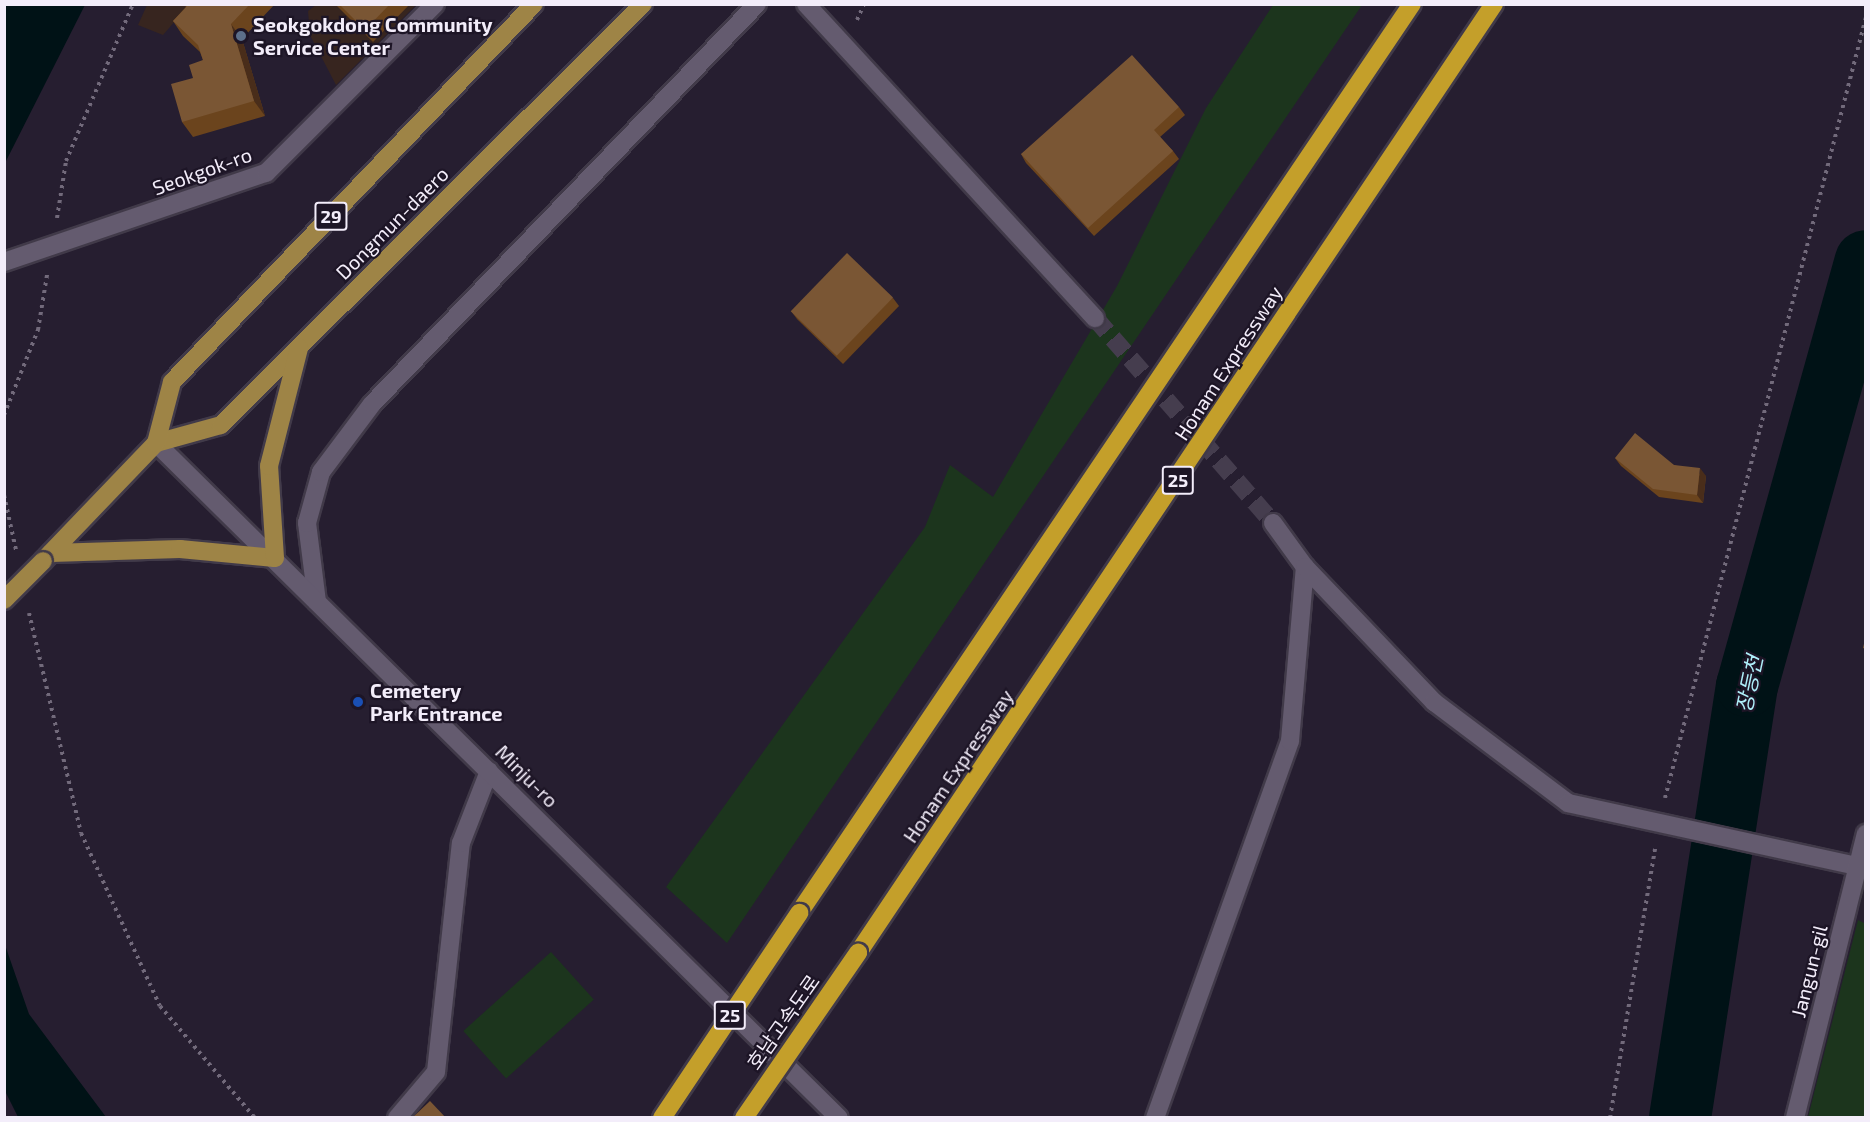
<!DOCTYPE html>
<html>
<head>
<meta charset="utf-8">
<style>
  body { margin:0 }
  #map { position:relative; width:1870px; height:1122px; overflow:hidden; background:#261e30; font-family:"Exo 2","Noto Sans KR",sans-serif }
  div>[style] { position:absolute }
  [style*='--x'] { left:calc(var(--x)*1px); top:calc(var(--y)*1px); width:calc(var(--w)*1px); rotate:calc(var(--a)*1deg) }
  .industrial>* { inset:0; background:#37251f }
  .green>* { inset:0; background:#1c351d; transform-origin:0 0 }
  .water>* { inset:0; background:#001216 }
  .river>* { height:62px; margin:-31px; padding:0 31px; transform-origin:31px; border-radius:31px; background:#001216 }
  .tertiary-tunnel>* { height:18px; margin-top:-9px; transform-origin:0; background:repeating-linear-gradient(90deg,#453d4e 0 18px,transparent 0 27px) }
  .path>* { height:4px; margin-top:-2px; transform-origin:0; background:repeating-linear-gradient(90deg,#726a7b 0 3px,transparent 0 7.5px) }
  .roads { filter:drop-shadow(2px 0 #413a49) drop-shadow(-2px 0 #413a49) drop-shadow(0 2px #413a49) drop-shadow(0 -2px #413a49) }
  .minor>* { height:18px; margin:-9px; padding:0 9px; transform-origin:9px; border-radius:9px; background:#645b6f }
  .tertiary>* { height:18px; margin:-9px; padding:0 9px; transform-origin:9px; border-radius:9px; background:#645b6f }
  .secondary>* { height:18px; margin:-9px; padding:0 9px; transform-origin:9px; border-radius:9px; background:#645b6f }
  .primary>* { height:18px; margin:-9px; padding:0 9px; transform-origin:9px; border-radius:9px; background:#9e8446 }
  .motorway>* { height:18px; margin:-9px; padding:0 9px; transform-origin:9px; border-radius:9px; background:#c49f2a }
  .bridges { filter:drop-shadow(2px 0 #413a49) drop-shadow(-2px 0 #413a49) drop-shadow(0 2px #413a49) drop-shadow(0 -2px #413a49) }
  .primary-bridge>* { height:18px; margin:-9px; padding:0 9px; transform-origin:9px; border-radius:9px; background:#9e8446 }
  .motorway-bridge>* { height:18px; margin:-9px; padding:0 9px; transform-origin:9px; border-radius:9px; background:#c49f2a }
  .wall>* { inset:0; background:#6b441d }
  .shaded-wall>* { inset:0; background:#492d1a }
  .building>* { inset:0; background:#7a5634; transform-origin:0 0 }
  .dots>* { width:16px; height:16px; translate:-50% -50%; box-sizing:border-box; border:3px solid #1d1526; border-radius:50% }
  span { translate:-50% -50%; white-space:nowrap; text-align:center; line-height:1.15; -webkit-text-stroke:4.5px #1d1526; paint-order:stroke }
  .shield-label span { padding:2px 4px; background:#1d1526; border:2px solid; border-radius:4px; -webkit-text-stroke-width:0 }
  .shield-label { font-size:18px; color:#f3edfa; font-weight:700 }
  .poi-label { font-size:20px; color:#f3edfa; font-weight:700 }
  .left { translate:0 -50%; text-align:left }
  .street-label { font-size:20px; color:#f3edfa }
  .water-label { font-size:21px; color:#aeeff9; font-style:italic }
  .frame { position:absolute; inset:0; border:6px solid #f3edfa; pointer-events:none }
</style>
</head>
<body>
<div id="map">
  <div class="industrial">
    <div style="clip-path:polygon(147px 5px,189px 5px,163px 35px,138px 25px)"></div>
    <div style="clip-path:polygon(316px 5px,416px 5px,336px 85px,310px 35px,308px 11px)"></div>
  </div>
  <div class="green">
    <div style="clip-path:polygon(1273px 5px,1362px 5px,727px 943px,666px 887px,925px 527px,950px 465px,993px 497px,1117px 286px,1206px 108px)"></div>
    <div style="clip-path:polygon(1858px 920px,1866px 924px,1865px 1117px,1808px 1117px)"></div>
    <div style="left:551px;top:952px;width:64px;height:118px;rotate:48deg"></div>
  </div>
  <div class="water">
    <div style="clip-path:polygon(5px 4px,85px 5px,5px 163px,4px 5px)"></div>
    <div style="clip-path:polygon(4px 942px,29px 1014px,106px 1117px,18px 1117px,5px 1091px)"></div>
  </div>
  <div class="river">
    <div style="--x:1680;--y:1118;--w:437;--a:-81.2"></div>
    <div style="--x:1747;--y:686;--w:441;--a:-74.4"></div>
  </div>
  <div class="tertiary-tunnel">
    <div style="--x:1095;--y:318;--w:271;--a:49"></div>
  </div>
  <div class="path">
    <div style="--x:857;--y:20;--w:17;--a:-66"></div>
    <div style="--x:57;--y:218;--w:58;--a:-81"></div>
    <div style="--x:66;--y:161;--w:171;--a:-66.9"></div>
    <div style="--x:4;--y:415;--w:92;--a:-68.2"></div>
    <div style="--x:38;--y:330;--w:56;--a:-80.7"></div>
    <div style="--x:4;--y:495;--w:56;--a:77.7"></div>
    <div style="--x:29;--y:613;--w:226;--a:76.7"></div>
    <div style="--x:81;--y:833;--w:190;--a:65.5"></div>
    <div style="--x:160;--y:1006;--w:147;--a:49.7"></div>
    <div style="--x:1665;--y:798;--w:806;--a:-75.57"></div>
    <div style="--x:1610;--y:1118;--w:273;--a:-80.5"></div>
  </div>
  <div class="roads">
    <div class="minor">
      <div style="--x:4;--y:262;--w:277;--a:-18.8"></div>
      <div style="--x:266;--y:173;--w:239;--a:-45"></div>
      <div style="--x:317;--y:602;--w:80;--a:-97.2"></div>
      <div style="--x:307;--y:523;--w:53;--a:-74.6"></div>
      <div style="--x:321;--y:472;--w:85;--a:-53.1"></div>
      <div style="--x:372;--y:404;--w:555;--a:-46.09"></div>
      <div style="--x:397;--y:1118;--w:60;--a:-49.7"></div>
      <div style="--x:436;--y:1072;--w:230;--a:-83.8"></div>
      <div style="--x:461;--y:843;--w:77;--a:-68.7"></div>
      <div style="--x:1155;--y:1118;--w:400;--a:-70.3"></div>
      <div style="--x:1290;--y:741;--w:175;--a:-85.1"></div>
    </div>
    <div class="tertiary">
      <div style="--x:806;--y:4;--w:427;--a:47.4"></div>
      <div style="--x:1273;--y:523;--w:54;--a:54"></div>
      <div style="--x:1305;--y:567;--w:187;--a:46.3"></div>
      <div style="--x:1434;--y:702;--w:168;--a:37"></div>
      <div style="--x:1568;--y:803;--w:297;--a:12.3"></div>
      <div style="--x:1795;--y:1118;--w:293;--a:-76"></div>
    </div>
    <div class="secondary">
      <div style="--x:156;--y:443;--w:960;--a:44.66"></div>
    </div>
    <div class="primary">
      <div style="--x:156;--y:443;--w:67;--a:-15.5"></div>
      <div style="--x:221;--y:425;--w:596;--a:-44.93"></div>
      <div style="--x:51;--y:553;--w:129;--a:-1.8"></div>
      <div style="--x:180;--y:549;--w:95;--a:5.4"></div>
      <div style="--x:275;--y:558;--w:92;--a:-93.7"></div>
      <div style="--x:269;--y:466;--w:122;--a:-75.7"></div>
      <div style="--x:43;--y:561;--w:163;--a:-46.2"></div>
      <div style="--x:156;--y:443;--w:63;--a:-75.3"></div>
      <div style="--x:172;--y:382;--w:523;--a:-46.24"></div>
    </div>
    <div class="motorway">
      <div style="--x:799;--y:913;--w:1096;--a:-56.01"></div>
      <div style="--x:858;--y:953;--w:1142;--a:-56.17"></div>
    </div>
  </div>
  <div class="bridges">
    <div class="primary-bridge">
      <div style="--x:4;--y:600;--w:55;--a:-45"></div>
    </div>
    <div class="motorway-bridge">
      <div style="--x:662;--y:1118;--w:247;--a:-56.2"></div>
      <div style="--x:744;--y:1118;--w:201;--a:-55.4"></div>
    </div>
  </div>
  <div class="wall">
    <div style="clip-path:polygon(184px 4px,275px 4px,242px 39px,265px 116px,193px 137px,182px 122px,193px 78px,203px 60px,200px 52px,183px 36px,173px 21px,186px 7px)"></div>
    <div style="clip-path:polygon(335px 4px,410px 4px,373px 42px)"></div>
    <div style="clip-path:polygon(1179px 107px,1185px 115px,1160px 137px,1173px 151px,1179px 159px,1094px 236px,1026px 163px,1021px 154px)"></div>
    <div style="clip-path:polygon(893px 298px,899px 306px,843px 364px,797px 319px,791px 311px)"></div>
    <div style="clip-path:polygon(1615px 458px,1674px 465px,1706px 476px,1703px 503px,1659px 497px,1621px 466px)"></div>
  </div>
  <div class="shaded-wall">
    <div style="clip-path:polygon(231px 24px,242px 39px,265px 116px,254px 101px)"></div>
    <div style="clip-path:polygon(1700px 468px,1706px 476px,1703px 503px,1697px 495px)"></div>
  </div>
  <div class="building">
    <div style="clip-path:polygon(187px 4px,250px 4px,231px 24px,254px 101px,182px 122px,171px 84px,193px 78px,189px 65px,203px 60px,198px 45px,173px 21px,188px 5px)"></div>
    <div style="clip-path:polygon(339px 4px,390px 4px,365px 30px)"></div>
    <div style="clip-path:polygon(1132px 55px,1179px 107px,1154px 130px,1173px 151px,1088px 228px,1021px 154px)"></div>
    <div style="left:847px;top:253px;width:64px;height:81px;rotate:44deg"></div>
    <div style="clip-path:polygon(1635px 433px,1674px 465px,1700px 468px,1697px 495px,1653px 489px,1615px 458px)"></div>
    <div style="clip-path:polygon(1866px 635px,1866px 649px,1863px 648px)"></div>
    <div style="clip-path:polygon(430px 1101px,446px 1118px,412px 1118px)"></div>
  </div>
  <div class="dots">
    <div style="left:241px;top:36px;background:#5c6f8a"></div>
    <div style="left:358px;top:702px;background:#1a4fb4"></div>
  </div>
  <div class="shield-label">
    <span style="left:331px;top:216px">29</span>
    <span style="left:1178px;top:480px">25</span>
    <span style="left:730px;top:1015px">25</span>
  </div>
  <div class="poi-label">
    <span class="left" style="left:253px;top:36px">Seokgokdong Community<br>Service Center</span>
    <span class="left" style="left:370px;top:702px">Cemetery<br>Park Entrance</span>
  </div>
  <div class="street-label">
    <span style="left:202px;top:171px;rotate:-20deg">Seokgok-ro</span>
    <span style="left:392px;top:223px;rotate:-45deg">Dongmun-daero</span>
    <span style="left:1228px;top:363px;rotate:-57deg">Honam Expressway</span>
    <span style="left:958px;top:766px;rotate:-56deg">Honam Expressway</span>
    <span style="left:527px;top:776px;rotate:45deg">Minju-ro</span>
    <span style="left:1809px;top:971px;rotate:-76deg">Jangun-gil</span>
    <span style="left:783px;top:1022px;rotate:-55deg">호남고속도로</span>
  </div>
  <div class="water-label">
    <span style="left:1749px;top:684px;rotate:-78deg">장등천</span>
  </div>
  <div class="frame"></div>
</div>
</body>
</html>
